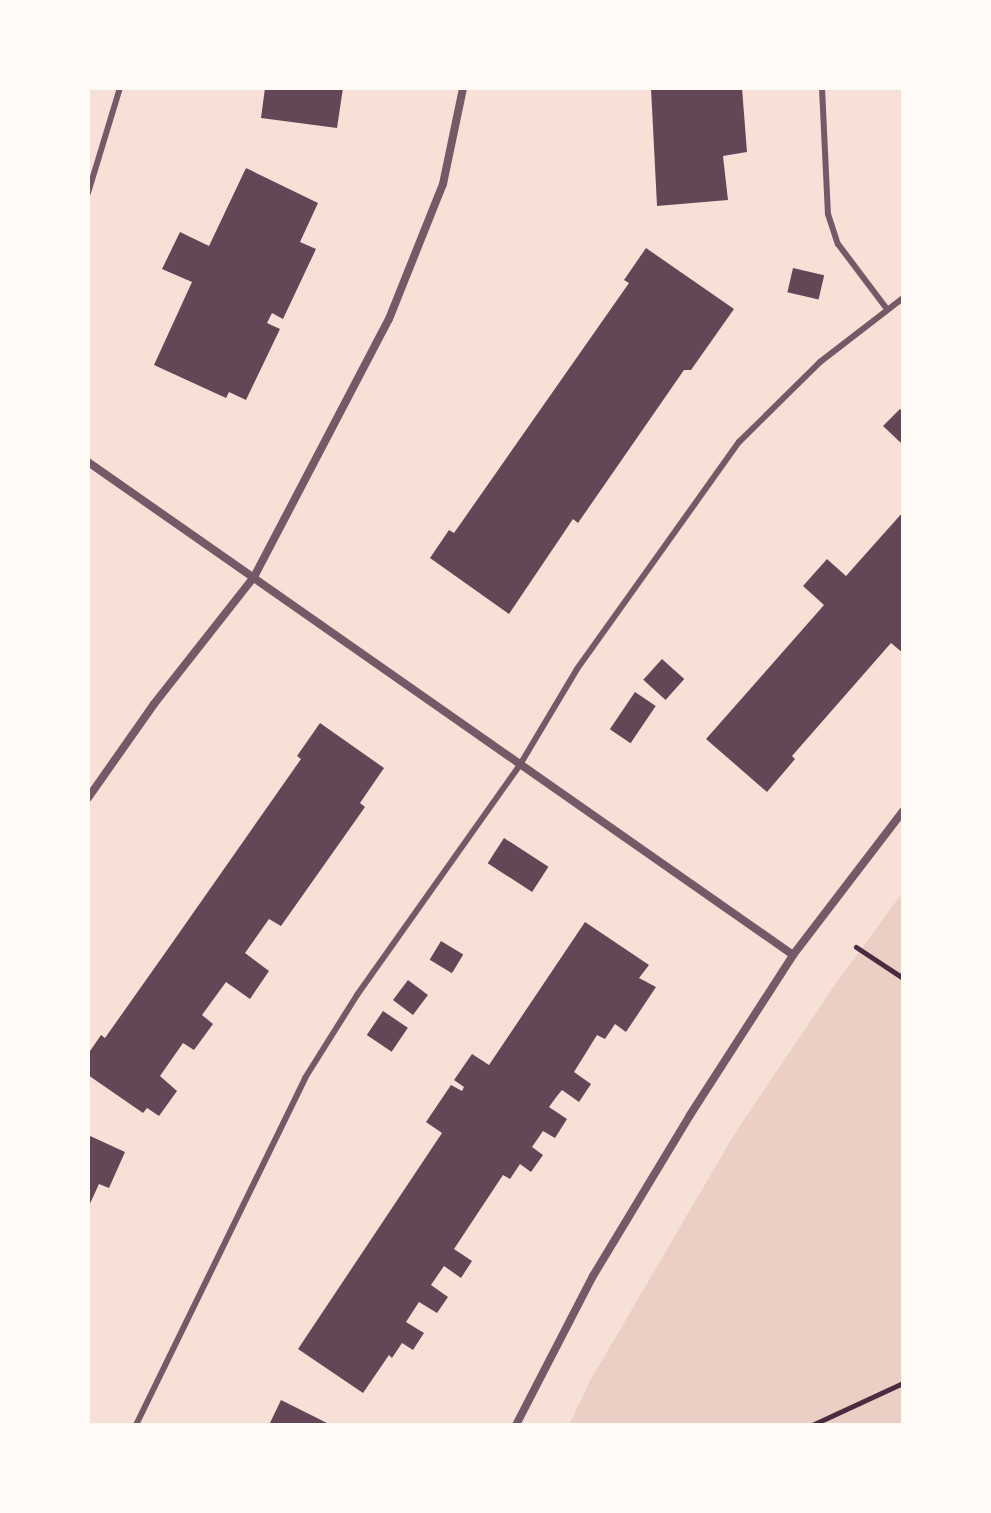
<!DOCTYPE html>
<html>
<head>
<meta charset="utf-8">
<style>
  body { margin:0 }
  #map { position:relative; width:991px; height:1513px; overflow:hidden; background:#f7e1d7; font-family:"DejaVu Sans",sans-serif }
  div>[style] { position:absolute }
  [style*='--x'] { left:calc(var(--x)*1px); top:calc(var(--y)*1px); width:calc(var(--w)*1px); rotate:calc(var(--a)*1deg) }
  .green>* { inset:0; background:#ebcfc5 }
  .building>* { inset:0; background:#644757; transform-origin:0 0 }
  .path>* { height:5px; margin:-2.5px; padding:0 2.5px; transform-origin:2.5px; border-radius:2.5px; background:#4a2c40 }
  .service>* { height:6px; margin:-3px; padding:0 3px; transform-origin:3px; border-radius:3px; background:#755966 }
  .minor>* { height:8px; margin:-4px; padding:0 4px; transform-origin:4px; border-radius:4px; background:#755966 }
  span { translate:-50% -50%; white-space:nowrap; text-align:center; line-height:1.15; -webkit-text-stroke:6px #fffaf5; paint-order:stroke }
  .frame { position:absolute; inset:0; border:90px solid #fffaf5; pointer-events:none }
</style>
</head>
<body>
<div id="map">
  <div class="green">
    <div style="clip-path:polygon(903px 892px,903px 1425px,569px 1425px,590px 1381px,735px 1133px,834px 986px)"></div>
  </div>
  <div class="building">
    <div style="clip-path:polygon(265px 88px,343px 88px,337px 128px,261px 118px)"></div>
    <div style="clip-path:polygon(651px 88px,742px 88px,747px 152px,723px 156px,728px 200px,657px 206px)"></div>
    <div style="clip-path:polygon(246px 168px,318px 203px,300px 242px,316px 249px,283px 319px,272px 313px,267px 323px,280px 329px,246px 400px,229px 392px,226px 398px,154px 365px,192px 282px,162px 269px,180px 232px,209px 246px)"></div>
    <div style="clip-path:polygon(646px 248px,734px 309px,691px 370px,684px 370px,578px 523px,573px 519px,509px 614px,430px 558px,449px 530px,454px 533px,629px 283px,624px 280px)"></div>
    <div style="left:793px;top:268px;width:32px;height:25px;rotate:13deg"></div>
    <div style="clip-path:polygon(900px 409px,903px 412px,901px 443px,883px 426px)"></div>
    <div style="clip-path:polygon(903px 512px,903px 653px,891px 643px,792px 756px,795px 759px,767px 792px,706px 739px,824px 605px,803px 586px,827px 559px,846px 576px)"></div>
    <div style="left:662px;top:659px;width:30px;height:28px;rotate:42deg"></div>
    <div style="left:635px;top:692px;width:25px;height:45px;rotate:34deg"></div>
    <div style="clip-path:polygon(320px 723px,384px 768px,360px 803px,365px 807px,281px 926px,269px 919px,245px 953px,269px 971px,250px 999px,226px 982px,202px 1015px,213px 1024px,194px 1050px,183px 1043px,160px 1076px,177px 1091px,159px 1116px,147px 1108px,143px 1113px,88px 1075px,88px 1054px,101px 1035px,105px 1038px,170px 946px,301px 759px,297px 756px)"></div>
    <div style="left:504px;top:838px;width:53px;height:30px;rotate:33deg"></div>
    <div style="clip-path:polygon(585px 922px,649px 965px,639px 978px,656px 987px,626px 1032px,615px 1024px,605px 1039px,597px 1035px,574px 1072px,591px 1084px,579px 1102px,562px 1090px,557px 1096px,549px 1107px,567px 1119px,555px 1138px,543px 1131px,532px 1147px,543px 1155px,531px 1172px,520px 1164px,510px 1179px,503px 1175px,454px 1249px,472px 1261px,461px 1278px,444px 1266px,431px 1285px,448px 1297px,437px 1313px,419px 1302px,406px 1322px,424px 1333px,413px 1350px,402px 1343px,392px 1358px,389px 1355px,363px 1393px,298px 1349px,442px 1133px,426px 1122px,451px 1085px,462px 1091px,464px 1087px,454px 1080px,472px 1054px,489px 1065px)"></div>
    <div style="left:441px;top:941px;width:26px;height:22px;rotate:31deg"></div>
    <div style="left:408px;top:980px;width:25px;height:25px;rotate:37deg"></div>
    <div style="left:383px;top:1011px;width:30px;height:29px;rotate:34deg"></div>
    <div style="clip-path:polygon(88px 1135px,125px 1152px,109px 1188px,99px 1184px,88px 1208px)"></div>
    <div style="clip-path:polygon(281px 1400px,331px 1425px,269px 1425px)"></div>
  </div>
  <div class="path">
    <div style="--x:856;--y:947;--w:56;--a:33.4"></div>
    <div style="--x:812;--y:1425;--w:100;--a:-24.8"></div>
  </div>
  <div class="service">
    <div style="--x:822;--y:88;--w:126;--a:87.3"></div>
    <div style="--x:828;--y:214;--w:32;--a:72"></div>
    <div style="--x:838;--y:244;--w:81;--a:53"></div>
    <div style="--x:88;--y:193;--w:110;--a:-73.1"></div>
    <div style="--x:136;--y:1425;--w:386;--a:-64"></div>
    <div style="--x:305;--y:1078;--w:98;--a:-57.9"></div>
    <div style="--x:357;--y:995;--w:284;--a:-54.7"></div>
    <div style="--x:521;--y:763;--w:109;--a:-59.2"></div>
    <div style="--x:577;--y:669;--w:279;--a:-54.5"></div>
    <div style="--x:739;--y:442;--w:114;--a:-44.6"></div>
    <div style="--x:820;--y:362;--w:105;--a:-37.6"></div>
  </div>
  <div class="minor">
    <div style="--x:88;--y:462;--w:860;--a:34.96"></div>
    <div style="--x:88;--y:798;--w:115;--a:-54.9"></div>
    <div style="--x:154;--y:704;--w:162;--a:-51.8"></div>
    <div style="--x:254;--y:577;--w:291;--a:-62.4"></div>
    <div style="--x:389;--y:319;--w:145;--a:-68.2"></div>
    <div style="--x:443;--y:184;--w:98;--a:-78.2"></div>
    <div style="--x:516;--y:1425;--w:168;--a:-62.7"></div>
    <div style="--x:593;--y:1276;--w:188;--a:-58.9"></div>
    <div style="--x:690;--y:1115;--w:190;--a:-57.2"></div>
    <div style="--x:793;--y:955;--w:181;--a:-52.6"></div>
  </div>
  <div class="frame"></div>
</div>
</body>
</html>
